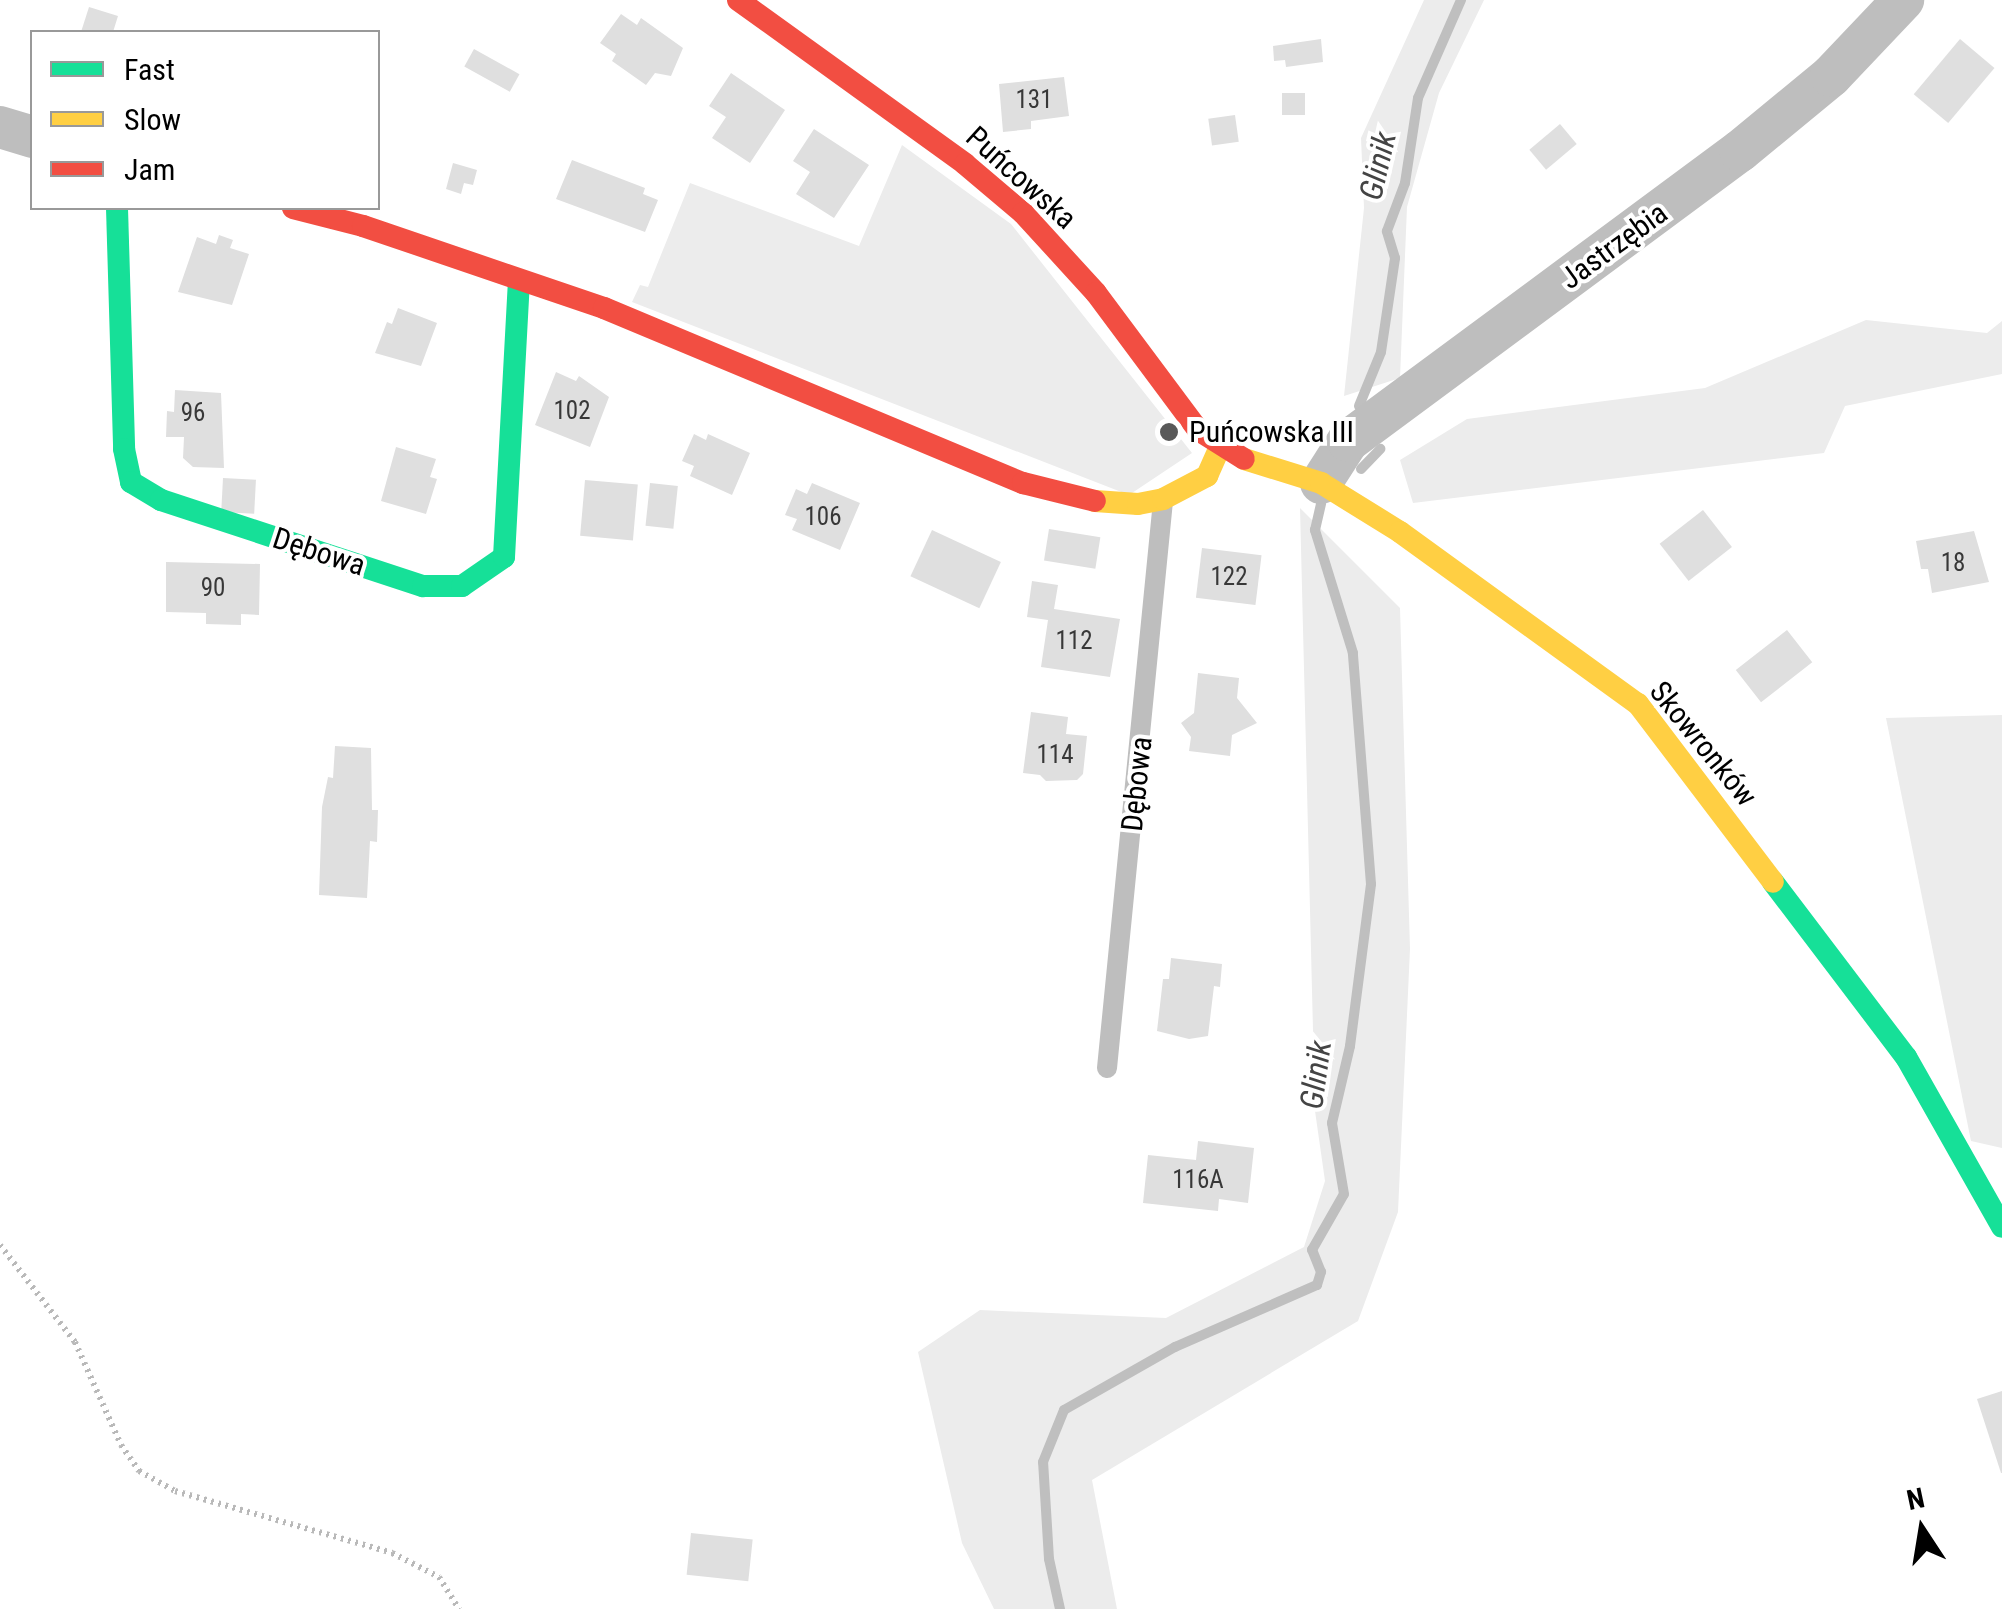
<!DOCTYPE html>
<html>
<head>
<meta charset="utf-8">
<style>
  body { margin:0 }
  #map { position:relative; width:2002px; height:1609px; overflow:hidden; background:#fff; font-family:"Roboto Condensed",sans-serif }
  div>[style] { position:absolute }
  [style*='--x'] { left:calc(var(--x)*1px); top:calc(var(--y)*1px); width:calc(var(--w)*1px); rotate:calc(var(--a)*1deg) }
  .green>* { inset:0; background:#ececec }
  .stream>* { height:10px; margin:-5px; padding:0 5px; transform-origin:5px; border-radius:5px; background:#bfbfbf }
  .building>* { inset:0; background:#dfdfdf; transform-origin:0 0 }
  .path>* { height:6px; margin-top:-3px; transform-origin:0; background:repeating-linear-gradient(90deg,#b9b9b9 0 2.5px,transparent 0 7.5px) }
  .lane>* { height:20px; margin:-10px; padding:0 10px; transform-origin:10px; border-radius:10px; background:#bebebe }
  .street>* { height:42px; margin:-21px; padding:0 21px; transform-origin:21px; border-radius:21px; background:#bebebe }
  .fast>* { height:22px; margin:-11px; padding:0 11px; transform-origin:11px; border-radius:11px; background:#16e098 }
  .slow>* { height:22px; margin:-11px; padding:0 11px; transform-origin:11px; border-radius:11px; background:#ffcf43 }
  .jam>* { height:22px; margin:-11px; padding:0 11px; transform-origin:11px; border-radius:11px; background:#f24e42 }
  .dots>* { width:28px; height:28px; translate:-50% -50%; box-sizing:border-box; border:5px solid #fff; border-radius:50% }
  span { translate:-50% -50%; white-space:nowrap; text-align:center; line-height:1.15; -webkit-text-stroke:8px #fff; paint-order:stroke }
  .number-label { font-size:25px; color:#383838 }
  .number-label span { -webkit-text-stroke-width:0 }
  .street-label { font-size:30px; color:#000 }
  .poi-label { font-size:30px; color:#000 }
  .left { translate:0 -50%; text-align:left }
  .water-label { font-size:32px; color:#444; font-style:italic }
  .legend { position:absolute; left:30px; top:30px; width:350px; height:180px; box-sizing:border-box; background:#fff; border:2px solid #999; margin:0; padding:12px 18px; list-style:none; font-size:30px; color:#000 }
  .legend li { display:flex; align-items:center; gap:20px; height:50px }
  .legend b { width:50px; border:2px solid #999 }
  .north { position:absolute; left:1872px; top:1479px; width:100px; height:100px; -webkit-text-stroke:8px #fff; paint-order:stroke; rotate:348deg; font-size:28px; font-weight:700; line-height:40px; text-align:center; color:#000 }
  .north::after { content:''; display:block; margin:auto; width:35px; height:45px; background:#000; clip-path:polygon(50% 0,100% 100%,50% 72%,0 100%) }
</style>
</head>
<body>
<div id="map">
  <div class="green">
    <div style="clip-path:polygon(1424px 0,1484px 0,1439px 93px,1407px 207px,1400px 378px,1344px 396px,1364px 208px,1361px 138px)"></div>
    <div style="clip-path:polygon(902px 145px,1011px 224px,1192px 453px,1129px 495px,632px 302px,640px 285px,648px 287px,690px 183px,859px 246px)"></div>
    <div style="clip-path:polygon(1866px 320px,1987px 333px,2002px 321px,2002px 374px,1845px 406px,1824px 453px,1413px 503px,1400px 460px,1467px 419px,1705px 388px)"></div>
    <div style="clip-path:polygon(1300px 508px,1400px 608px,1410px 949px,1398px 1212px,1358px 1321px,1092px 1480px,1117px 1609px,994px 1609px,962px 1543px,918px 1352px,980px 1310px,1166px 1318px,1304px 1247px,1325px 1181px,1315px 1111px)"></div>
    <div style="clip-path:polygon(2002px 715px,2002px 1148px,1971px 1141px,1886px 718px)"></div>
  </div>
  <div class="stream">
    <div style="--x:1359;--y:406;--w:58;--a:-67.8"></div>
    <div style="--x:1381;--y:352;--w:95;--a:-81.5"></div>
    <div style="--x:1395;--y:258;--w:28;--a:-107"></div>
    <div style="--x:1387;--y:231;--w:51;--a:-69.4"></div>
    <div style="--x:1405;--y:183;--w:86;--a:-81.3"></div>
    <div style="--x:1418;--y:98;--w:107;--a:-66.3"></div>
    <div style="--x:1361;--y:469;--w:28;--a:-46"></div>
    <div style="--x:1060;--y:1609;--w:51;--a:-102.4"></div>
    <div style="--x:1049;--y:1559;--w:97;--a:-93.5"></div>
    <div style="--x:1043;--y:1462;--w:56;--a:-68"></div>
    <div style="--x:1064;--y:1410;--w:128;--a:-29.6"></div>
    <div style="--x:1175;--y:1347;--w:155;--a:-23.6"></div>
    <div style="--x:1317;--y:1285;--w:14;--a:-73"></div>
    <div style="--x:1321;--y:1272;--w:24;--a:-112"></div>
    <div style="--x:1312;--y:1250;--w:64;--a:-60.3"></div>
    <div style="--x:1344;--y:1194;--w:72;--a:-99.6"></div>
    <div style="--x:1332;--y:1123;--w:79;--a:-76.8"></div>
    <div style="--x:1350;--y:1046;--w:163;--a:-82.6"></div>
    <div style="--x:1371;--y:884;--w:232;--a:-94.5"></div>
    <div style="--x:1353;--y:653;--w:129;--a:-107.2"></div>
    <div style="--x:1315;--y:530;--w:27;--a:-77"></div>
  </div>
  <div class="building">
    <div style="clip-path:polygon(89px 7px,118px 16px,113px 32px,81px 32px)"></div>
    <div style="clip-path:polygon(621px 14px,637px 25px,641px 18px,683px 48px,671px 76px,655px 73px,646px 85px,612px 61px,616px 54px,600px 43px)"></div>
    <div style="clip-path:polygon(1321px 39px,1323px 62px,1286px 67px,1285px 60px,1274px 61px,1273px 46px)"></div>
    <div style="left:1960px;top:39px;width:45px;height:72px;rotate:40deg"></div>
    <div style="left:474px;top:49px;width:52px;height:20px;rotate:29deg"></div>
    <div style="clip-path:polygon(731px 73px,785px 110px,750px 163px,712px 138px,726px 117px,709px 106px)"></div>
    <div style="clip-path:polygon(1064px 77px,1069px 116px,1031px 121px,1031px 129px,1003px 132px,999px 84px)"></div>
    <div style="left:1305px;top:93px;width:22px;height:23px;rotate:90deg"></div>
    <div style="left:1235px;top:115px;width:27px;height:27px;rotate:82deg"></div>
    <div style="left:1560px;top:124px;width:26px;height:40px;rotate:50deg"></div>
    <div style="clip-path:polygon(814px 129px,869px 165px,834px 218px,796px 194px,810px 172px,793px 161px)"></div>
    <div style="clip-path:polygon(572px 160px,645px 188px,643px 194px,658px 200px,645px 232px,556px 199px)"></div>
    <div style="clip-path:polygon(453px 163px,477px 170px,473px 185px,464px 183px,461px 194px,446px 189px)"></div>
    <div style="clip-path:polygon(219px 235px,233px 240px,230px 248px,249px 254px,232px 305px,178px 292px,197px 237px,216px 244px)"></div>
    <div style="clip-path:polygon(398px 308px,437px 323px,421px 366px,375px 353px,387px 322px,392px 324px)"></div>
    <div style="clip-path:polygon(556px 372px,576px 381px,579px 376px,609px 397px,590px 447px,535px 425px)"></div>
    <div style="clip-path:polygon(175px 390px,221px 393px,224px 468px,193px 467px,183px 458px,184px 437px,166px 437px,167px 411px,174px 412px)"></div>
    <div style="clip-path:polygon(694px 434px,706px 440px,708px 434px,750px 453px,732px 495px,690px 476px,694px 466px,682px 461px)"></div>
    <div style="clip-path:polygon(396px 447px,436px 459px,430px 477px,437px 479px,426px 514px,381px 501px)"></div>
    <div style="left:223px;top:478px;width:33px;height:34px;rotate:3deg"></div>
    <div style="left:585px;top:480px;width:53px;height:56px;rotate:5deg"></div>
    <div style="left:650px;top:483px;width:28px;height:43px;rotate:6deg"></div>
    <div style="clip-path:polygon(812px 483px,860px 503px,840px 550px,792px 530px,797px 519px,785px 515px,796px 489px,807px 494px)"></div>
    <div style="left:1703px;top:510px;width:47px;height:55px;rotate:52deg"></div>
    <div style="left:1049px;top:529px;width:52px;height:32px;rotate:9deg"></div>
    <div style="left:932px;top:530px;width:76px;height:51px;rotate:25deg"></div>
    <div style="clip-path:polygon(1974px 531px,1989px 582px,1932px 593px,1928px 569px,1921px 569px,1916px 541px)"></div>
    <div style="left:1202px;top:548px;width:60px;height:50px;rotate:7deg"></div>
    <div style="clip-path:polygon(166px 562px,260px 564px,259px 615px,241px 614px,241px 625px,206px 624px,206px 613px,166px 612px)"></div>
    <div style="clip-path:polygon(1032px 581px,1058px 585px,1054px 609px,1120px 619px,1110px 677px,1041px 667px,1048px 620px,1027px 617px)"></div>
    <div style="left:1787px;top:630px;width:41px;height:65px;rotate:52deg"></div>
    <div style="clip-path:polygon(1198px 673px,1239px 678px,1237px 698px,1257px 723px,1232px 735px,1230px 756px,1189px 751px,1191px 737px,1181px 723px,1194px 713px)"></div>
    <div style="clip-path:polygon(1031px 712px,1068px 717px,1066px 734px,1087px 736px,1083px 774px,1077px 780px,1046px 781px,1040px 775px,1023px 773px)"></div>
    <div style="clip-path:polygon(335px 746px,371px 748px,372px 810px,378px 810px,377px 842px,370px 841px,367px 898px,319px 895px,322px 807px,328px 777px,333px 778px)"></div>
    <div style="clip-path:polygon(1171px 958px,1222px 964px,1220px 987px,1214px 986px,1208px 1036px,1189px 1039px,1157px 1031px,1163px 979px,1169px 979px)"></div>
    <div style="clip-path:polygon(1198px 1141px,1254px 1148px,1248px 1203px,1219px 1199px,1218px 1211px,1143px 1203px,1148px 1155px,1196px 1160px)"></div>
    <div style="clip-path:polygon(2002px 1391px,2002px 1473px,2001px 1473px,1977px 1399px)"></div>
    <div style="left:691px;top:1533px;width:62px;height:42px;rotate:6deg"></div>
  </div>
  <div class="path">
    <div style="--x:0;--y:1245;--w:123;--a:52.3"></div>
    <div style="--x:75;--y:1342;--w:113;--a:65.9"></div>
    <div style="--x:121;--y:1445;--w:32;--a:55"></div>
    <div style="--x:139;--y:1471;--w:41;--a:29.1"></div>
    <div style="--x:175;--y:1491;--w:226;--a:15.9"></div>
    <div style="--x:392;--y:1553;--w:53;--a:27.1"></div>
    <div style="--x:439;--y:1577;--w:38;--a:58"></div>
  </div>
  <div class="lane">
    <div style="--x:1107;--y:1068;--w:570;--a:-84.36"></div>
  </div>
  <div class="street">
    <div style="--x:0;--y:127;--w:34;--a:17"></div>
    <div style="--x:1321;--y:483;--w:50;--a:-57.3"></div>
    <div style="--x:1348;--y:441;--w:488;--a:-36.5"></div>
    <div style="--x:1740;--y:151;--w:118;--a:-39.5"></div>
    <div style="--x:1831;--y:76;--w:105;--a:-46.5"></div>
  </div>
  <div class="fast">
    <div style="--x:117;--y:208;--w:241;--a:88.3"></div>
    <div style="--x:124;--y:449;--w:34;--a:78"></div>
    <div style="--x:131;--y:482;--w:35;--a:31"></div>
    <div style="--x:161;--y:500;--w:276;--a:18.2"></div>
    <div style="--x:423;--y:586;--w:39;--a:0"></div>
    <div style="--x:462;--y:586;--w:51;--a:-34.6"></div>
    <div style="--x:504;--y:557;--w:277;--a:-86.9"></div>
    <div style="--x:1773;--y:882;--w:220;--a:52.8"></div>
    <div style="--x:1906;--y:1057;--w:195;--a:60.5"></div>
  </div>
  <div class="slow">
    <div style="--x:1244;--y:459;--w:81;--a:17.3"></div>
    <div style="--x:1321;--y:483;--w:93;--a:31.8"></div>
    <div style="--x:1400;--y:532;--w:294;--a:35.9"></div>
    <div style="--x:1638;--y:704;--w:223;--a:52.8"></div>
    <div style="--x:1095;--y:501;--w:43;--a:4"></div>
    <div style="--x:1138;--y:504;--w:25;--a:-11"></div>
    <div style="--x:1163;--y:499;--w:50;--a:-27.6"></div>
    <div style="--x:1207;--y:476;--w:32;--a:-66"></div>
  </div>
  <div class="jam">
    <div style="--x:738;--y:0;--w:280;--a:35.8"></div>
    <div style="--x:965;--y:164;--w:76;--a:40.2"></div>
    <div style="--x:1023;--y:213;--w:108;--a:47.6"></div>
    <div style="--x:1096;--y:293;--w:171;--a:53.3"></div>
    <div style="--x:1198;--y:430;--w:54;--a:32.2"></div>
    <div style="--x:293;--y:208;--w:72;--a:14.4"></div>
    <div style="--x:363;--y:226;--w:255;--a:18.8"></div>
    <div style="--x:604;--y:308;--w:454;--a:22.7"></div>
    <div style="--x:1023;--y:483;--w:74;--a:14"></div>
  </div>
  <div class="dots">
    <div style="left:1169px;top:432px;background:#595959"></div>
  </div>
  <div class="number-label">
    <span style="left:1034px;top:100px">131</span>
    <span style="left:572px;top:411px">102</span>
    <span style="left:193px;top:413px">96</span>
    <span style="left:823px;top:517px">106</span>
    <span style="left:1953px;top:563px">18</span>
    <span style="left:1229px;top:577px">122</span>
    <span style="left:213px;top:588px">90</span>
    <span style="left:1074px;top:641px">112</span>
    <span style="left:1055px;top:755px">114</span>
    <span style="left:1198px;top:1180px">116A</span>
  </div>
  <div class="street-label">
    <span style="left:1021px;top:178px;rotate:42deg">Puńcowska</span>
    <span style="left:1614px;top:246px;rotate:-36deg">Jastrzębia</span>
    <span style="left:319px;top:552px;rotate:18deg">Dębowa</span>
    <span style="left:1703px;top:744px;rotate:51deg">Skowronków</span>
    <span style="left:1137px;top:784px;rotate:-84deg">Dębowa</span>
  </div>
  <div class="poi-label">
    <span class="left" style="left:1189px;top:432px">Puńcowska III</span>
  </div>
  <div class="water-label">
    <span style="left:1378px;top:166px;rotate:-77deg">Glinik</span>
    <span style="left:1316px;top:1075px;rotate:-82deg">Glinik</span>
  </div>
  <ul class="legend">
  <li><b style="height:12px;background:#16e098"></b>Fast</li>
  <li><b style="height:12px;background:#ffcf43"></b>Slow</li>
  <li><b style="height:12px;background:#f24e42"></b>Jam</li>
  </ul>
  <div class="north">N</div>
</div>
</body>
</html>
